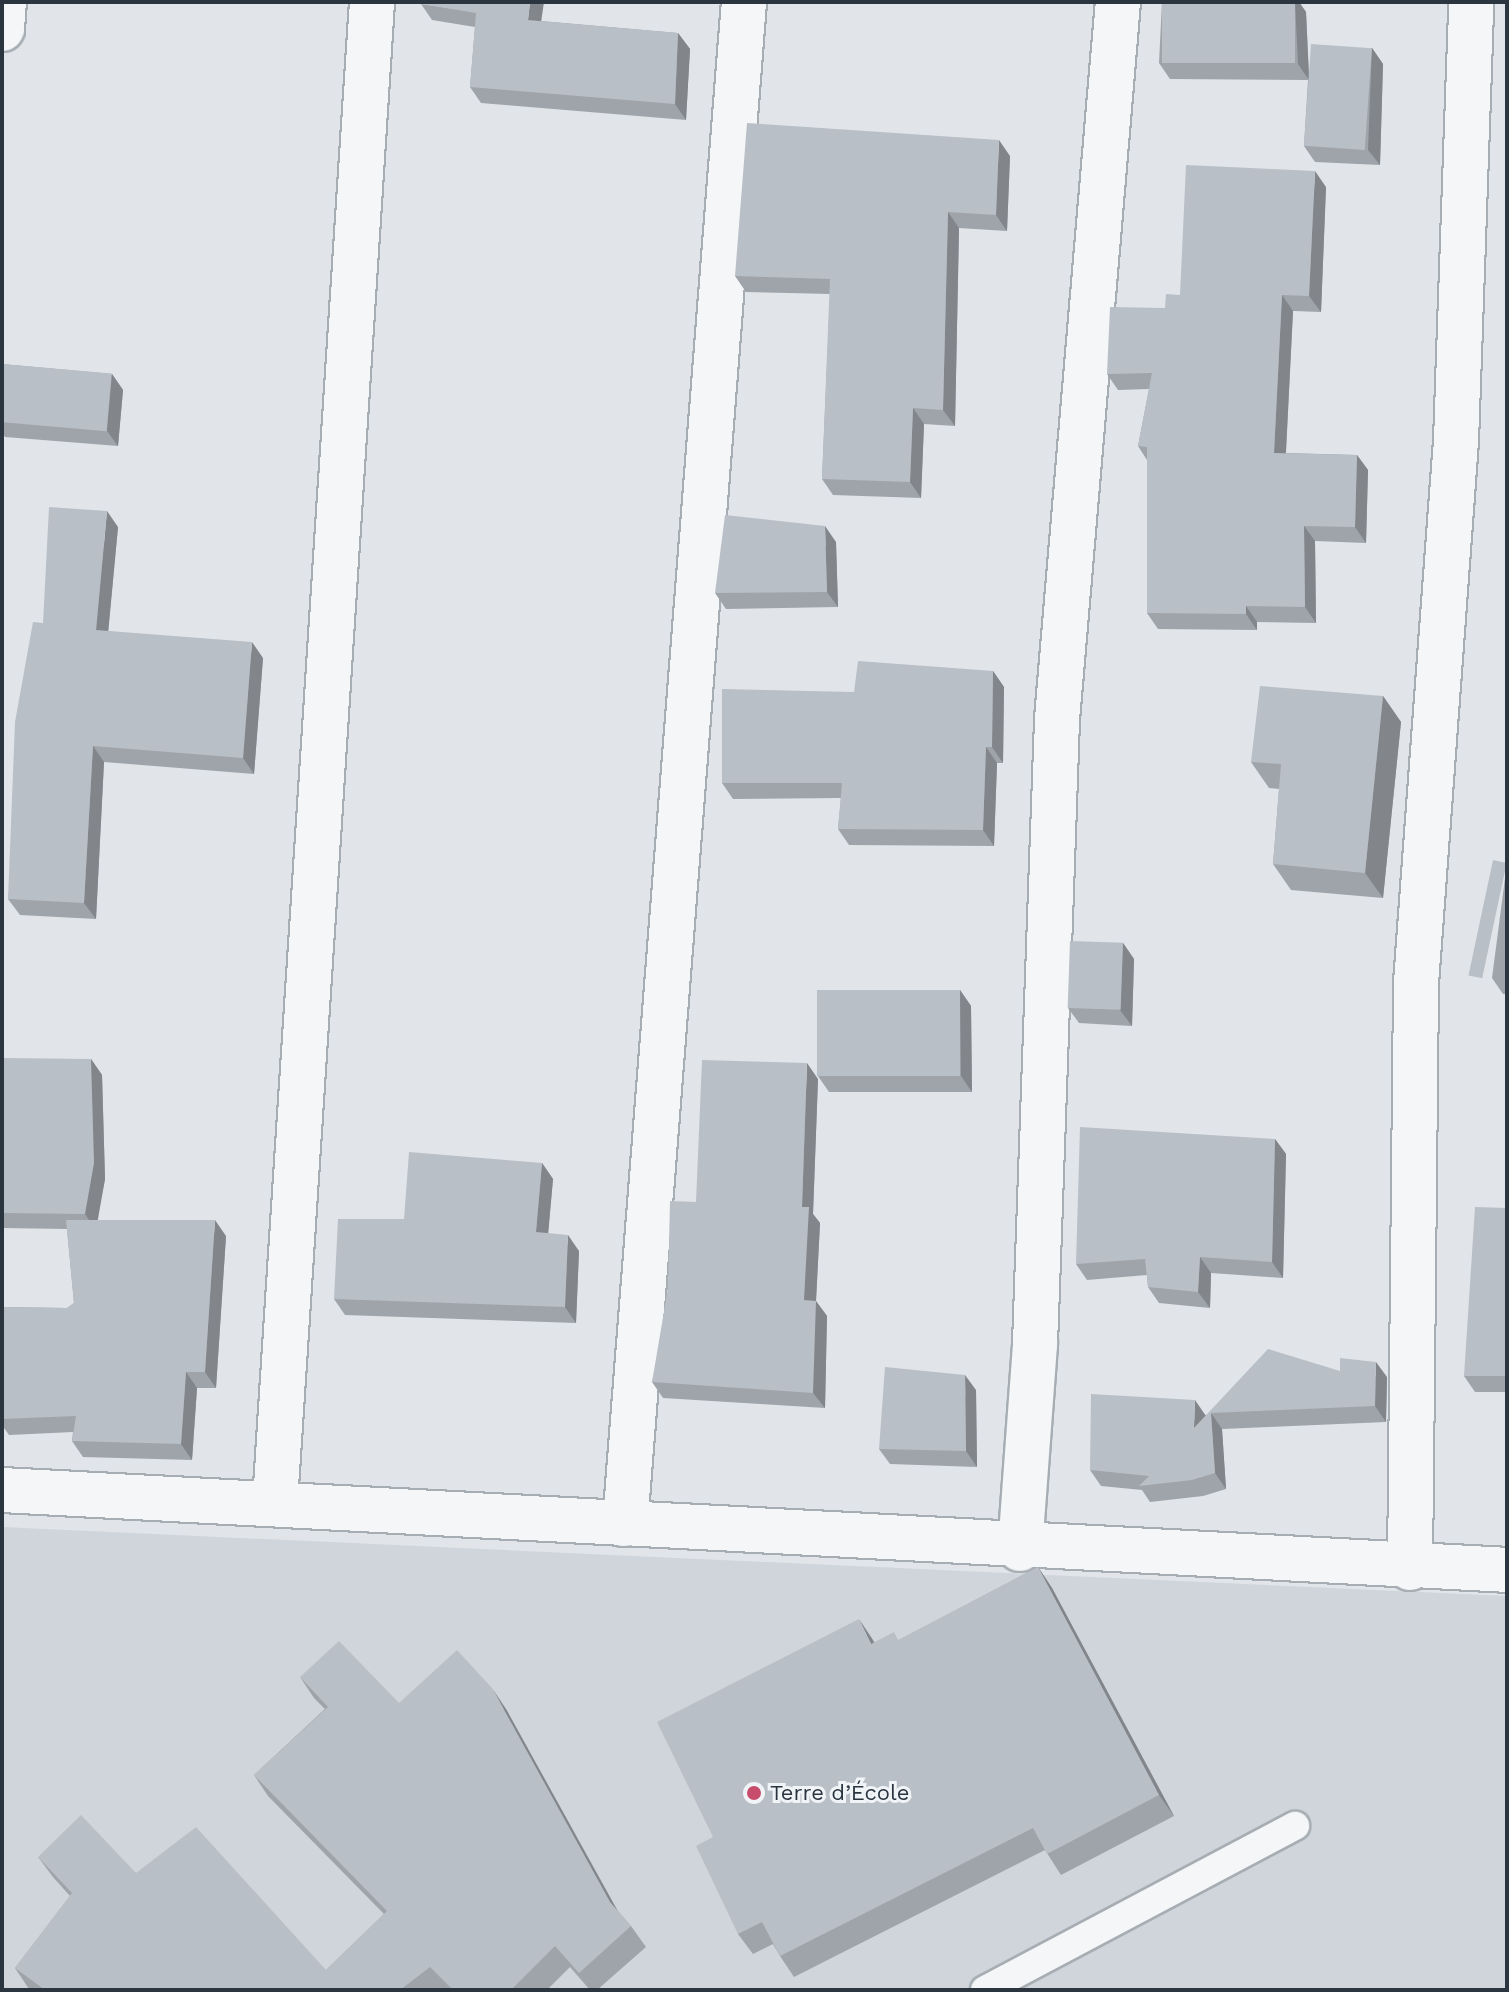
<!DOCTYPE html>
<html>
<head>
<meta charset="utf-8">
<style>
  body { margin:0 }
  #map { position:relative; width:1509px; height:1992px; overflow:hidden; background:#e1e5e9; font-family:"Work Sans",sans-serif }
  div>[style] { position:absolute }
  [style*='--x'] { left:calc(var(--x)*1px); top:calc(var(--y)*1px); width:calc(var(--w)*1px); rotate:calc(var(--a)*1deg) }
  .built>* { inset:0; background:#cfd5db }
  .roads { filter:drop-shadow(2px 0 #a6adb3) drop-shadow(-2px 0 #a6adb3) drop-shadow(0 2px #a6adb3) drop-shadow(0 -2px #a6adb3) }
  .service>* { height:28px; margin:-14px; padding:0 14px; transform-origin:14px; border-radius:14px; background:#f4f6f8 }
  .minor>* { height:44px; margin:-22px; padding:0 22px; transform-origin:22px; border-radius:22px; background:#f4f6f8 }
  .wall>* { inset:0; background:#9fa4aa }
  .shaded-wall>* { inset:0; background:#82868b }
  .building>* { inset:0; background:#b9bfc6; transform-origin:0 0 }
  .dots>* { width:22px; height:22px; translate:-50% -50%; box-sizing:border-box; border:4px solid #f1f4f7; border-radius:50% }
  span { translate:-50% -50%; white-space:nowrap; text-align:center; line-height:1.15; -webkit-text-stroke:6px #f1f4f7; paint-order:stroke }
  .poi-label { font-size:22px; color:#2a3540 }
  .left { translate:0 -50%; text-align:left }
  .frame { position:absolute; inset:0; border:4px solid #2a3540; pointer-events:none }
</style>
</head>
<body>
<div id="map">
  <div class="built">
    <div style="clip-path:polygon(2px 1527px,1507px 1596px,1507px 1990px,2px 1990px)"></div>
  </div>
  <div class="roads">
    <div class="service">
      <div style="--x:985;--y:1990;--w:351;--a:-27.9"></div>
    </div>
    <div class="minor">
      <div style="--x:2;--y:29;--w:27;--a:-86"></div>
      <div style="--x:2;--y:1490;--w:1507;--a:3.04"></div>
      <div style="--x:275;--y:1502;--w:1503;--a:-86.3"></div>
      <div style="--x:625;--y:1524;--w:1527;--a:-85.53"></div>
      <div style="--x:1020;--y:1549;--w:206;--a:-85.8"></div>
      <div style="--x:1035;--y:1344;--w:625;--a:-87.98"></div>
      <div style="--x:1057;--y:719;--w:720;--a:-85.14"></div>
      <div style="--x:1410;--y:1568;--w:585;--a:-89.41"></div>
      <div style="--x:1416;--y:983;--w:543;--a:-85.78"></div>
      <div style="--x:1456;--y:441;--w:439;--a:-88"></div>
    </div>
  </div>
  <div class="wall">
    <div style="clip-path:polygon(1162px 2px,1299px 2px,1306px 12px,1309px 73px,1372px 48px,1383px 64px,1380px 165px,1315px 162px,1304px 146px,1308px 80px,1170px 79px,1159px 63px)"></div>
    <div style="clip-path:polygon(421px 4px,541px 21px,678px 33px,690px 49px,686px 120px,481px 103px,470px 87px,475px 27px,432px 20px)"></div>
    <div style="clip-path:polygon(1010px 156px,1007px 231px,959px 228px,955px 426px,924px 424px,921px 498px,833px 495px,822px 479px,830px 294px,746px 292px,735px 276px)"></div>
    <div style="clip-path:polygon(1326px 187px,1321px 312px,1293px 311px,1286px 453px,1357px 455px,1368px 470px,1366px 543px,1315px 541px,1316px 623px,1257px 622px,1257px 630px,1158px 629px,1147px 613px,1147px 460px,1138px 446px,1149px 389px,1118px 390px,1107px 374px,1180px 295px)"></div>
    <div style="clip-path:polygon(2px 364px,112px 374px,123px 390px,118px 446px,5px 437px,2px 432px)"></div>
    <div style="clip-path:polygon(118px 527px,108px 631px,263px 658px,254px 774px,104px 762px,96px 919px,20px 915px,8px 899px,43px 623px)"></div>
    <div style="clip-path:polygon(836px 542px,838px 607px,726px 609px,715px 593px)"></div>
    <div style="clip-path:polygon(993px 671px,1004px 687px,1003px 763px,997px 763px,994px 846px,849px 845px,838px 829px,841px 798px,733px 799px,722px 783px,854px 692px)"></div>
    <div style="clip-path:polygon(1383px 696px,1401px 722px,1383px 898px,1291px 890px,1273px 864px,1279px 789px,1269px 788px,1251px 762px)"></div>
    <div style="clip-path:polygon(1507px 863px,1507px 994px,1503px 994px,1492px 978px)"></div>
    <div style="clip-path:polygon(1123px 943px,1134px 959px,1132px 1026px,1079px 1023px,1068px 1008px)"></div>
    <div style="clip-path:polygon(960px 990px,971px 1006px,972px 1092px,829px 1092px,818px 1076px)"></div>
    <div style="clip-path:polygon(91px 1059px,102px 1075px,105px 1179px,97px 1220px,226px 1236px,216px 1388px,197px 1388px,192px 1460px,83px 1457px,72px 1441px,73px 1432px,9px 1435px,2px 1425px,2px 1307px,67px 1308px,74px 1303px,67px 1229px,2px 1228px,2px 1064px)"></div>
    <div style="clip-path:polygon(818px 1079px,813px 1214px,820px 1223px,816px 1301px,827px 1316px,825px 1408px,663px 1398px,652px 1382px,696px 1202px)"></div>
    <div style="clip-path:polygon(1275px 1139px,1286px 1154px,1283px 1278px,1211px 1273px,1210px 1308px,1159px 1303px,1148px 1287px,1147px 1275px,1087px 1280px,1076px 1264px)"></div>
    <div style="clip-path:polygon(542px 1163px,553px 1179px,548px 1233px,579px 1251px,576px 1323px,345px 1315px,334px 1299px,404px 1219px)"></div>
    <div style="clip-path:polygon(1507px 1208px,1507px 1392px,1475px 1392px,1464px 1376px)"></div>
    <div style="clip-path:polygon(1340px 1371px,1387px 1377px,1386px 1422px,1222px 1429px,1226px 1489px,1203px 1496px,1150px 1502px,1142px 1490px,1101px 1486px,1090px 1470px,1206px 1415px)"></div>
    <div style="clip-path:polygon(976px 1390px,977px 1467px,890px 1464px,879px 1449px)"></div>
    <div style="clip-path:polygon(1038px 1567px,1052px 1588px,1174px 1816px,1061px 1875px,1045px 1850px,794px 1977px,780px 1956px,773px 1944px,753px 1954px,738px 1934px,713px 1837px,874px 1642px,899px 1640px)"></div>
    <div style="clip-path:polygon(300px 1677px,399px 1703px,506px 1709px,618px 1911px,631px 1926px,646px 1947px,597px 1990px,590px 1990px,570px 1967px,547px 1990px,447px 1990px,445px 1988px,441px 1990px,31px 1990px,29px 1989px,15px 1968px,70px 1896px,53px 1877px,38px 1857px,136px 1873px,326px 1970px,384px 1914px,268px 1796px,254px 1775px,325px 1709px,314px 1698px)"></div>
  </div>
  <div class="shaded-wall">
    <div style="clip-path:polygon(530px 2px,544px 2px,539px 36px,528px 20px)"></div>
    <div style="clip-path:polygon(1295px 2px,1299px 2px,1306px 12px,1309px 80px,1298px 64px)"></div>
    <div style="clip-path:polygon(678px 33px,690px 49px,686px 120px,675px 104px)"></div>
    <div style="clip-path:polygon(1372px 48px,1383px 64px,1380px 165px,1368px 150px)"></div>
    <div style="clip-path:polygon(999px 140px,1010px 156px,1007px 231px,996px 215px)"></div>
    <div style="clip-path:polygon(1315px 171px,1326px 187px,1321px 312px,1309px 296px)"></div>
    <div style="clip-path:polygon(948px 212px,959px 228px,955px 426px,943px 410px)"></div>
    <div style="clip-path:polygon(1282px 295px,1293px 311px,1285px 469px,1274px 453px)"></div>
    <div style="clip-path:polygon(112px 374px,123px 390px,118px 446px,107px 431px)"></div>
    <div style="clip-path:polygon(913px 408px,924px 424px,921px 498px,910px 482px)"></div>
    <div style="clip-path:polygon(1357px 455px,1368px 470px,1366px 543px,1355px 527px)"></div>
    <div style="clip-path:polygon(107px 511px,118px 527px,107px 645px,96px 630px)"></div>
    <div style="clip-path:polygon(825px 526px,836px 542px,838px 607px,827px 592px)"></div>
    <div style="clip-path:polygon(1304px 526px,1315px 541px,1316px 623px,1305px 607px)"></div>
    <div style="clip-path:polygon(1246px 606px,1257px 622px,1257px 630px,1246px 614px)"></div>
    <div style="clip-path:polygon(252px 642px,263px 658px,254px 774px,243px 758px)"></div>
    <div style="clip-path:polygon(993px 671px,1004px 687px,1003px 763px,992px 747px)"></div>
    <div style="clip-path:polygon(1383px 696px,1401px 722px,1383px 898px,1365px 873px)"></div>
    <div style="clip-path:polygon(93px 746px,104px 762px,96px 919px,84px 903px)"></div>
    <div style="clip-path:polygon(986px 747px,997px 763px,994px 846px,983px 830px)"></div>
    <div style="clip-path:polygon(1123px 943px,1134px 959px,1132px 1026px,1120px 1010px)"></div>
    <div style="clip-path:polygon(960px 990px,971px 1006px,972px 1092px,961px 1076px)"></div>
    <div style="clip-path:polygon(91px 1059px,102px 1075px,105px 1179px,96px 1230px,85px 1214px)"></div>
    <div style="clip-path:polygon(807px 1063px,818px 1079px,813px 1214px,820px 1223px,816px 1301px,827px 1316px,825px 1408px,813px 1393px,804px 1300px,802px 1207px)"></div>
    <div style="clip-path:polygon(1275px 1139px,1286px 1154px,1283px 1278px,1272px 1262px)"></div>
    <div style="clip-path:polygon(542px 1163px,553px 1179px,547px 1247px,536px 1232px)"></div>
    <div style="clip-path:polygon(215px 1220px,226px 1236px,216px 1388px,205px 1372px)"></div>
    <div style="clip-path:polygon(568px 1235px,579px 1251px,576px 1323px,565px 1307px)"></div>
    <div style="clip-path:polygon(1200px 1257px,1211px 1273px,1210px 1308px,1198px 1292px)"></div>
    <div style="clip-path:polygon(1376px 1362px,1387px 1377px,1386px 1422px,1375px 1406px)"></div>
    <div style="clip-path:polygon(186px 1372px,197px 1388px,192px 1460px,181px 1444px)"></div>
    <div style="clip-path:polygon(965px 1375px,976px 1390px,977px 1467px,966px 1451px)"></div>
    <div style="clip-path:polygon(1195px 1400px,1206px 1416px,1194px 1428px)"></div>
    <div style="clip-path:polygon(1211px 1413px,1222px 1429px,1226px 1489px,1215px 1473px)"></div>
    <div style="clip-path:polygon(1038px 1567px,1052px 1588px,1174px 1816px,1159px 1795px)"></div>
    <div style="clip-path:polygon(859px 1619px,873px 1640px,885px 1664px,871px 1644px)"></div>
    <div style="clip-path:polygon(492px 1688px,506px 1709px,624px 1923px,610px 1902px)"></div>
  </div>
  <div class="building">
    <div style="clip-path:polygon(421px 2px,530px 2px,528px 20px,678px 33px,675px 104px,470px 87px,476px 13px,421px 4px)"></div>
    <div style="left:1162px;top:2px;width:133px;height:61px"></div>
    <div style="left:1311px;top:44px;width:61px;height:102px;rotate:4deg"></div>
    <div style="clip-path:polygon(747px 123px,999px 140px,996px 215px,948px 212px,943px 410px,913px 408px,910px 482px,822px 479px,830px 279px,735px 276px)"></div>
    <div style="clip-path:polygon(1186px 165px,1315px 171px,1309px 296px,1282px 295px,1274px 453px,1357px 455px,1355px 527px,1304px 526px,1305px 607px,1246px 606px,1246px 614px,1147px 613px,1147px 447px,1138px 446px,1152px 373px,1107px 374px,1110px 307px,1165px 308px,1166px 294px,1180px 295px)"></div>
    <div style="left:2px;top:364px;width:110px;height:58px;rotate:5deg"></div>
    <div style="clip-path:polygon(49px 507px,107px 511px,96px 630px,252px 642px,243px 758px,93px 746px,84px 903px,8px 899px,15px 722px,33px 622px,43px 623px)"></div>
    <div style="clip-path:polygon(725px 515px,825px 526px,827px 592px,715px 593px)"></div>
    <div style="clip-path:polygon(858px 661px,993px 671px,992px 747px,986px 747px,983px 830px,838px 829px,842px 783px,722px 783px,722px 689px,854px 692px)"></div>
    <div style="clip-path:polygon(1260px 686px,1383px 696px,1365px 873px,1273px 864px,1281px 764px,1251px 762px)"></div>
    <div style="left:1493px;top:860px;width:14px;height:118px;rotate:12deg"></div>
    <div style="left:1070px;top:941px;width:53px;height:67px;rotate:2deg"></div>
    <div style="left:817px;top:990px;width:143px;height:86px"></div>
    <div style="clip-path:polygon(4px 1058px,91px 1059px,94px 1163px,85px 1214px,2px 1213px,2px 1064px,3px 1065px)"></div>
    <div style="clip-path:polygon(702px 1060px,807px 1063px,802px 1207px,809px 1207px,804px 1300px,816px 1301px,813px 1393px,652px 1382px,668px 1288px,670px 1201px,696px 1202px)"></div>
    <div style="clip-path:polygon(1080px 1127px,1275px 1139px,1272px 1262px,1200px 1257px,1198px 1292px,1148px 1287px,1145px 1259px,1076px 1264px)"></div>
    <div style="clip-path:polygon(409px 1152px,542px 1163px,536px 1232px,568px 1235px,565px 1307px,334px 1299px,338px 1219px,404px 1219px)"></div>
    <div style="clip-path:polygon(1475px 1207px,1507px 1208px,1507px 1376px,1464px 1376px)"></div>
    <div style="clip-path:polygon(66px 1220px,215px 1220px,205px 1372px,186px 1372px,181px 1444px,72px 1441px,76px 1416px,2px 1419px,2px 1307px,67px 1308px,74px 1303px)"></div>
    <div style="clip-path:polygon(1268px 1349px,1340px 1371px,1340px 1358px,1376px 1362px,1375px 1406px,1211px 1413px,1215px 1473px,1192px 1480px,1139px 1486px,1149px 1476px,1090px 1470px,1091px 1394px,1195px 1400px,1194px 1428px)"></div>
    <div style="clip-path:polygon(885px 1367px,965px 1375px,966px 1451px,879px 1449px)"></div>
    <div style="clip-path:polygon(1038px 1567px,1159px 1795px,1047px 1854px,1033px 1828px,780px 1956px,762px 1922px,738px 1934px,696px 1846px,713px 1837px,657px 1722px,859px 1619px,871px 1644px,894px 1632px,898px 1640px)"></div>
    <div style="clip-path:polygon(339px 1641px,399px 1703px,457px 1650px,492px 1688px,610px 1902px,631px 1926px,579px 1973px,555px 1946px,511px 1990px,453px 1990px,430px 1967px,400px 1990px,45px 1990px,15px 1968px,72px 1893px,38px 1857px,81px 1815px,136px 1873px,196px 1827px,326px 1970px,387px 1911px,254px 1775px,328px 1707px,300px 1677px)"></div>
  </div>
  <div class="dots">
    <div style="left:754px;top:1793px;background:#c84c6c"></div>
  </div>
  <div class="poi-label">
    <span class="left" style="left:770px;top:1793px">Terre d’École</span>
  </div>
  <div class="frame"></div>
</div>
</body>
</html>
